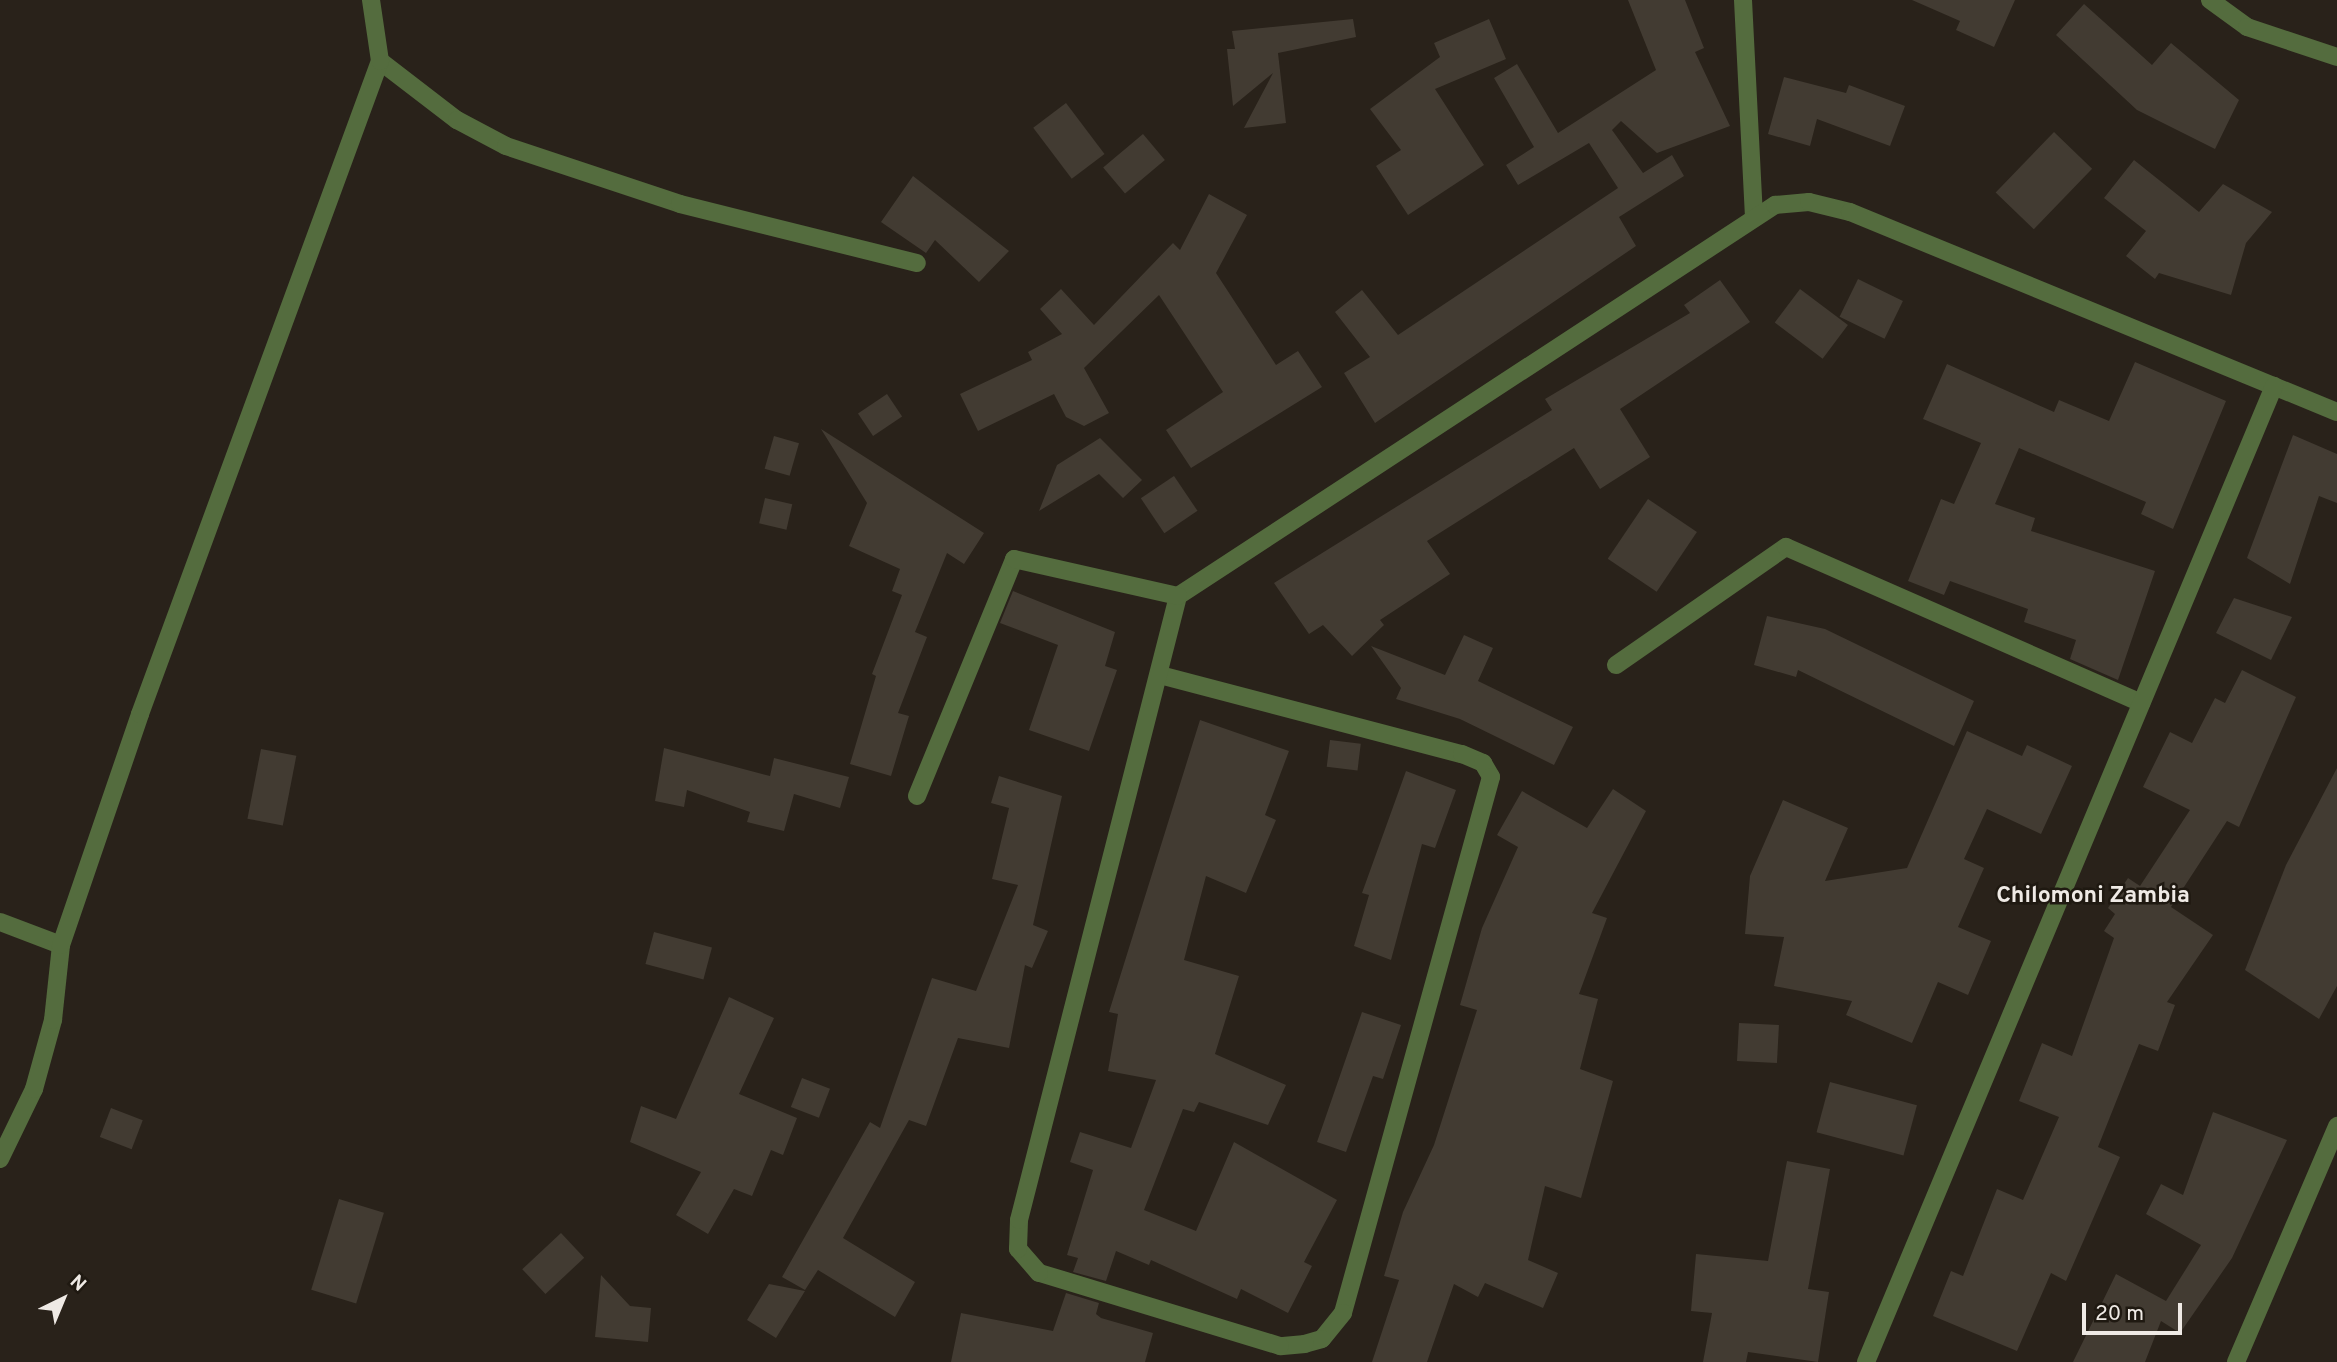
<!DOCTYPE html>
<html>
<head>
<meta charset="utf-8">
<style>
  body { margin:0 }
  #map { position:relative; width:2337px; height:1362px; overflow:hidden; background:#29221a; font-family:Overpass,sans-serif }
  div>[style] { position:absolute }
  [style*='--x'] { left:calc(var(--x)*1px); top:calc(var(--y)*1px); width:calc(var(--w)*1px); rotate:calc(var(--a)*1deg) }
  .building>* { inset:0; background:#423b32; transform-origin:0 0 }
  .minor>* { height:18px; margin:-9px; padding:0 9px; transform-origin:9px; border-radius:9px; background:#546c3e }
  span { translate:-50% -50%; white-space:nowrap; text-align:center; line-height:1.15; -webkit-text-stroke:5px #1f1911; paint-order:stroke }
  .quarter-label { font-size:23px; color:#efeae5; font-weight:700 }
  .north { position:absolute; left:28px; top:1264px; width:70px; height:70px; -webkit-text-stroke:5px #1f1911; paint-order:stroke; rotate:43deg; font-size:19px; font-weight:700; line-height:28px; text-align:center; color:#efeae5 }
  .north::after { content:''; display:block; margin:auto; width:24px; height:32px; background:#efeae5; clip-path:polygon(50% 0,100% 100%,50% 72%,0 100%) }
  .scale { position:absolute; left:2082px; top:1303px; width:100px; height:32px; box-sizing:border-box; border:4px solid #efeae5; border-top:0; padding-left:9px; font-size:21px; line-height:24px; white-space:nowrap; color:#efeae5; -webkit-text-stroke:5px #1f1911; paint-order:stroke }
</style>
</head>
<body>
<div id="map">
  <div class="building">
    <div style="clip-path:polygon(1628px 0,1685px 0,1704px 48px,1695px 52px,1730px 126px,1657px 153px,1621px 121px,1612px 130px,1643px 173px,1672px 155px,1684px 176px,1619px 217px,1636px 246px,1375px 423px,1344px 373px,1370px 357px,1335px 312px,1362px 290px,1398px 335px,1618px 188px,1589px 143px,1518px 185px,1506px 165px,1534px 147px,1494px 78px,1517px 64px,1558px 133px,1656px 70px)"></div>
    <div style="clip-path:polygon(1912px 0,2015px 0,1994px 47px,1956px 30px,1960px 21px)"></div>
    <div style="clip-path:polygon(2084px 4px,2152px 65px,2171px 43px,2239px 100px,2215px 149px,2137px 110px,2056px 35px)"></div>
    <div style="clip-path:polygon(1353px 19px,1356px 37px,1278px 53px,1286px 123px,1244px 128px,1273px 73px,1233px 106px,1227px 49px,1235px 49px,1232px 31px)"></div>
    <div style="clip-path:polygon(1489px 19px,1506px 59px,1435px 89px,1484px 165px,1408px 215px,1376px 166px,1401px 150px,1370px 109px,1440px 57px,1434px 43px)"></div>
    <div style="clip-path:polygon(1784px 77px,1846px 93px,1849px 85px,1905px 106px,1890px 146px,1817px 119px,1810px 146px,1768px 134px)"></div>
    <div style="left:1066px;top:103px;width:64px;height:41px;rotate:53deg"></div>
    <div style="left:2054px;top:132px;width:53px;height:84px;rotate:44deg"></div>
    <div style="left:1143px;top:134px;width:34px;height:52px;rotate:50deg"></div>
    <div style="clip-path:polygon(2134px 160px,2199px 212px,2223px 184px,2272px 212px,2246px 243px,2231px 295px,2159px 273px,2155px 279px,2126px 256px,2146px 231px,2104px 198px)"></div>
    <div style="clip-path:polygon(913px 176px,1009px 251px,979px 282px,935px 240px,926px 253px,881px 222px)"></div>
    <div style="clip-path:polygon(1209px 194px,1247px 215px,1216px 273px,1276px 365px,1298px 351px,1322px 387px,1191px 468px,1166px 430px,1223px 392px,1159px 295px,1084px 368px,1109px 413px,1084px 426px,1066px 417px,1054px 394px,978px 431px,960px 394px,1032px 360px,1028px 352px,1062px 334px,1040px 309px,1061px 289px,1094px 325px,1173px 243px,1180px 250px)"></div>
    <div style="left:1858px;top:279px;width:50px;height:42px;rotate:26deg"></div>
    <div style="clip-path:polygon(1720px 280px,1750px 322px,1620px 409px,1650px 457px,1600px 489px,1574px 448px,1427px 541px,1450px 574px,1380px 620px,1384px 625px,1352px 656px,1323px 625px,1309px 634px,1274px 583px,1552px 410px,1545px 399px,1690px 313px,1684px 305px)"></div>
    <div style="left:1800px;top:289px;width:60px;height:42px;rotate:37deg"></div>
    <div style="clip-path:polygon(2135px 362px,2226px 401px,2173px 529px,2141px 514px,2146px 502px,2019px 448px,1995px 504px,2035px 518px,2031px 531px,2155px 571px,2118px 680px,2070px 659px,2076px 640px,2024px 622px,2028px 609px,1950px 581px,1944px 595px,1908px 581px,1941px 499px,1954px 504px,1981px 443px,1923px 419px,1947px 364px,2054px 412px,2059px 400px,2109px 421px)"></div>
    <div style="left:887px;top:394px;width:27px;height:35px;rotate:56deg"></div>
    <div style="clip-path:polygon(821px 429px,984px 533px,964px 564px,947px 553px,915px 632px,927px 637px,898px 713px,909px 716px,891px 776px,850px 764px,876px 676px,872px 674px,902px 595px,892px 591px,900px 569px,849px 546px,867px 503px)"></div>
    <div style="clip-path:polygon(2293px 435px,2337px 454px,2337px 503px,2319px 496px,2290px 584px,2247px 558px)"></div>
    <div style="left:774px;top:436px;width:26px;height:34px;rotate:16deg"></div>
    <div style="clip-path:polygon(1100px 438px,1142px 480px,1123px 498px,1099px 474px,1039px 511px,1057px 465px)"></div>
    <div style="left:1174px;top:476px;width:42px;height:40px;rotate:56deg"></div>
    <div style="left:765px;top:498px;width:28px;height:26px;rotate:13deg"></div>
    <div style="left:1648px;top:499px;width:59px;height:72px;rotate:34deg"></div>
    <div style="clip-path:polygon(1013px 591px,1115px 632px,1105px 666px,1117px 670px,1089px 751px,1029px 730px,1058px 645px,1000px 623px)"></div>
    <div style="clip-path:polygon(2234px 598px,2292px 617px,2271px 660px,2216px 633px)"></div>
    <div style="clip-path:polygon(1767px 616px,1825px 629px,1974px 701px,1954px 746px,1798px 670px,1796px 677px,1754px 665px)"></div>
    <div style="clip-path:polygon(1464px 635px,1493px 648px,1478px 681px,1573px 727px,1554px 765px,1460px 719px,1396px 699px,1401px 688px,1371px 646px,1445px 675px)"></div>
    <div style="clip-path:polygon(2242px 670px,2296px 697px,2239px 827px,2227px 821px,2171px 907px,2213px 935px,2167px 1002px,2175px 1005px,2158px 1051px,2139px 1044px,2098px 1147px,2120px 1157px,2066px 1281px,2051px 1273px,2017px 1351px,1933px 1316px,1951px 1271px,1963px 1276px,1997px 1189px,2023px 1200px,2059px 1117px,2019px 1101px,2042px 1043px,2072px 1056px,2114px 938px,2104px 931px,2115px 914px,2108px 908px,2128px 878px,2140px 886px,2190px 810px,2143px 787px,2170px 732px,2192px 743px,2215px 698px,2225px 703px)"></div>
    <div style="clip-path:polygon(1200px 720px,1289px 751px,1265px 815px,1276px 820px,1246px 893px,1206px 876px,1184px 960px,1239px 976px,1215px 1054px,1286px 1085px,1268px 1125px,1199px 1102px,1194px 1112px,1183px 1109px,1144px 1210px,1196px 1231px,1234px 1142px,1337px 1200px,1304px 1262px,1312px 1266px,1288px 1313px,1241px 1289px,1237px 1299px,1151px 1260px,1149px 1265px,1116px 1251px,1106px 1281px,1073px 1272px,1078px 1258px,1067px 1255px,1093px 1170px,1070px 1162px,1080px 1132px,1131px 1148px,1156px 1080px,1108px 1071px,1118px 1014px,1109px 1012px)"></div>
    <div style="clip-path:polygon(1967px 731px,2022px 756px,2027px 745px,2072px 766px,2041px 834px,1987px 809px,1964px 859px,1984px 868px,1958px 927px,1991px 941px,1968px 995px,1938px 982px,1912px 1043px,1846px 1015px,1852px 1001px,1774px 986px,1784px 937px,1745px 934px,1750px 876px,1783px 800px,1848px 828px,1825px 881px,1907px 868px)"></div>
    <div style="left:1330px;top:740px;width:31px;height:27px;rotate:7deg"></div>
    <div style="clip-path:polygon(664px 748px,770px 776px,774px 758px,849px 777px,840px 808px,794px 794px,784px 831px,747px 822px,750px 812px,687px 790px,684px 807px,655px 801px)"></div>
    <div style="left:261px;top:749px;width:36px;height:71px;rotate:11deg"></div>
    <div style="clip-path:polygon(2337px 768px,2337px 986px,2319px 1019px,2245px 970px,2286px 865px)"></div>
    <div style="clip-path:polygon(1406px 771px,1456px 790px,1435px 848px,1422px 844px,1391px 960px,1354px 946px,1369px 895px,1362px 893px)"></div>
    <div style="clip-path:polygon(999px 776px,1062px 796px,1033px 925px,1048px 931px,1032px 968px,1025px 965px,1009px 1048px,958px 1038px,926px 1126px,909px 1120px,843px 1238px,915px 1282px,895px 1317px,818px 1270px,805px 1290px,782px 1277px,870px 1122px,880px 1128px,932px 978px,976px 991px,1018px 885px,992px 879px,1009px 808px,991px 803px)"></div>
    <div style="clip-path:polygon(1613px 789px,1646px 811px,1592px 913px,1607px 918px,1579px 994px,1598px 999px,1580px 1069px,1613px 1081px,1581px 1198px,1545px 1186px,1528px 1260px,1558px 1273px,1543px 1308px,1485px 1283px,1478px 1297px,1454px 1284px,1427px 1362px,1372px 1362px,1399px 1280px,1384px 1276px,1403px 1212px,1434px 1145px,1477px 1010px,1460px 1005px,1482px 928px,1518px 847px,1497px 835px,1522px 791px,1587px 828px)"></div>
    <div style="left:654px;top:932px;width:60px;height:33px;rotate:15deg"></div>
    <div style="clip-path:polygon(729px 997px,774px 1018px,739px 1094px,797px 1118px,783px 1155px,771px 1150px,752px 1196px,734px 1189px,708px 1234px,676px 1215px,701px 1172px,630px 1142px,641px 1106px,676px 1119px)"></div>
    <div style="clip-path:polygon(1362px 1012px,1401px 1025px,1383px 1079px,1373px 1076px,1346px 1152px,1317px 1142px)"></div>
    <div style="left:1739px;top:1023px;width:40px;height:38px;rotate:3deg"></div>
    <div style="left:802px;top:1078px;width:30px;height:31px;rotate:21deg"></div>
    <div style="left:1830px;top:1082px;width:90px;height:52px;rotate:15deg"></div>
    <div style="left:111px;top:1108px;width:34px;height:31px;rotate:21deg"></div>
    <div style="clip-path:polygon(2213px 1112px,2287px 1140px,2232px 1258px,2180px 1333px,2161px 1321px,2145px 1362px,2073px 1362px,2116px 1274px,2166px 1301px,2201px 1245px,2146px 1214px,2161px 1184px,2183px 1195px)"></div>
    <div style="clip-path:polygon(1787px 1161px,1830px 1169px,1808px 1289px,1829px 1292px,1818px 1362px,1748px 1352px,1746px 1362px,1703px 1362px,1712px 1313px,1691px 1311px,1696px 1254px,1768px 1261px)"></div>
    <div style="left:339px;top:1199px;width:47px;height:95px;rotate:17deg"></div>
    <div style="left:561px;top:1233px;width:34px;height:53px;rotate:47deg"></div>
    <div style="clip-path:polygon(601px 1275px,630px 1306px,651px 1308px,648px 1342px,595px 1337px)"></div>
    <div style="clip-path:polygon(769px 1284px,805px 1291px,776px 1338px,747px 1320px)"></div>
    <div style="clip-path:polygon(1066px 1293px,1099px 1303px,1096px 1314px,1101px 1318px,1153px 1333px,1145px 1362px,951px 1362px,961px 1313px,1053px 1331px)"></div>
  </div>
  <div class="minor">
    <div style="--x:1743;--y:0;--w:216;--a:87.1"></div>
    <div style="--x:2210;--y:0;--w:46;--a:36.1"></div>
    <div style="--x:2247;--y:27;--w:95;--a:18.4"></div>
    <div style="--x:380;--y:61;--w:97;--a:37.5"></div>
    <div style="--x:457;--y:120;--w:55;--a:28"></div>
    <div style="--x:506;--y:146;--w:183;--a:18.4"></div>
    <div style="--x:680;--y:204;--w:244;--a:14"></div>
    <div style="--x:1616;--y:665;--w:207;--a:-34.8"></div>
    <div style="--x:1786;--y:547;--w:388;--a:23.7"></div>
    <div style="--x:1160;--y:675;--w:312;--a:14.7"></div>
    <div style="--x:1462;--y:754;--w:23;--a:23"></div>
    <div style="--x:1483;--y:763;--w:16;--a:60"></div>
    <div style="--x:1491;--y:777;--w:556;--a:105.44"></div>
    <div style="--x:1343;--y:1313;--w:33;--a:129"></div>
    <div style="--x:1322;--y:1339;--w:18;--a:164"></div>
    <div style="--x:1305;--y:1344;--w:25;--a:175"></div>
    <div style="--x:1280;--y:1346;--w:252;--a:-163.1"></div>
    <div style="--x:1039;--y:1273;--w:32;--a:-131"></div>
    <div style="--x:1018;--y:1249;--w:29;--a:-88"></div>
    <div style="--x:1019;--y:1220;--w:644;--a:-75.7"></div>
    <div style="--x:1178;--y:596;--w:714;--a:-33.22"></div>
    <div style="--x:1775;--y:205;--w:34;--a:-5"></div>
    <div style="--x:1809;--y:202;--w:42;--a:13.7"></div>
    <div style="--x:1850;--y:212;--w:526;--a:22.33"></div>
    <div style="--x:917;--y:796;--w:256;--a:-67.7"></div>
    <div style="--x:1014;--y:559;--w:168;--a:12.7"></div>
    <div style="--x:0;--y:922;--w:65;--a:20.7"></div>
    <div style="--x:0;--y:1159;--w:78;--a:-64.1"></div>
    <div style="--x:34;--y:1089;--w:72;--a:-74.6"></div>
    <div style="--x:53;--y:1020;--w:75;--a:-83.9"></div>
    <div style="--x:61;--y:945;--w:244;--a:-71.1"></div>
    <div style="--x:140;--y:714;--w:696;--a:-69.82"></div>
    <div style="--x:380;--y:61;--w:62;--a:-98.4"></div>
    <div style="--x:1866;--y:1362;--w:1058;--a:-67.31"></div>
    <div style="--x:2236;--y:1362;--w:257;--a:-66.8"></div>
  </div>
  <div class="quarter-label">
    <span style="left:2093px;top:897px">Chilomoni Zambia</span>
  </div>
  <div class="north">N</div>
  <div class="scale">20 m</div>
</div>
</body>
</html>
